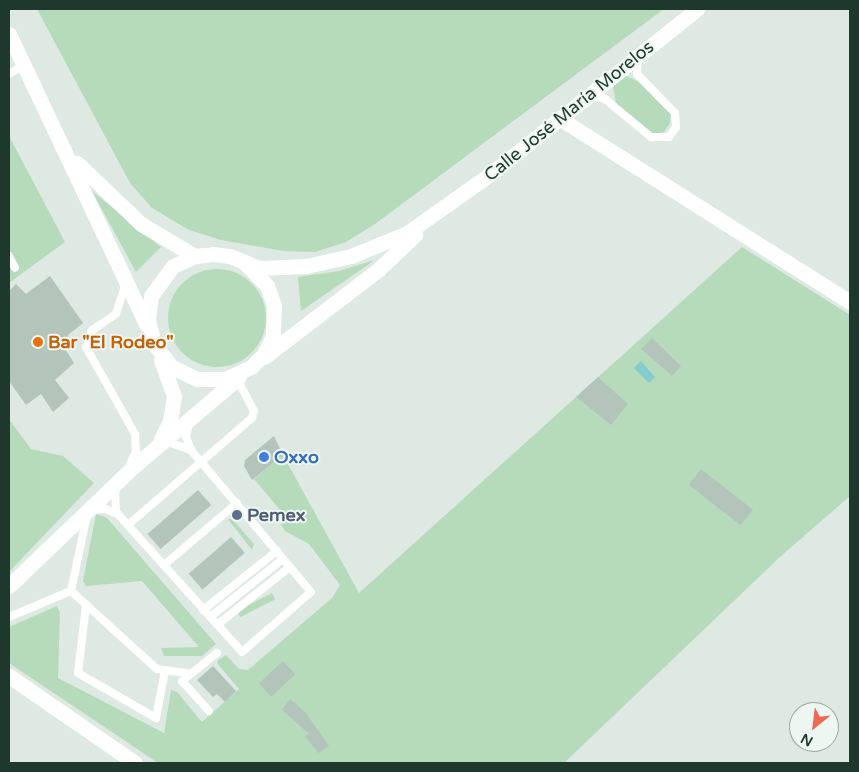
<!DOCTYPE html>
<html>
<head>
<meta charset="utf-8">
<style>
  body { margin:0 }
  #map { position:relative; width:859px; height:772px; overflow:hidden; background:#dde9e2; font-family:"Varela Round",sans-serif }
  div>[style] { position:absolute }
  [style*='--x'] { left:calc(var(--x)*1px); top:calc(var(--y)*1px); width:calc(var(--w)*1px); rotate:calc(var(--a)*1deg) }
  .green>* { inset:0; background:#b6dbbb; transform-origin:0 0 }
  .round { border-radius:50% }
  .water>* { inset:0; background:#84cccf }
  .building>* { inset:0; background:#b3c4bb; transform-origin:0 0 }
  .lane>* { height:8px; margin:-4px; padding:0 4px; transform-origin:4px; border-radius:4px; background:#fff }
  .street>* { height:15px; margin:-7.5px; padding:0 7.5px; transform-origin:7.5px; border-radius:7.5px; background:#fff }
  .secondary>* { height:15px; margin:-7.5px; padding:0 7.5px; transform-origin:7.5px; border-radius:7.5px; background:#fff }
  .dots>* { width:14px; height:14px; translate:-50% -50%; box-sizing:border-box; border:2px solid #edf6f1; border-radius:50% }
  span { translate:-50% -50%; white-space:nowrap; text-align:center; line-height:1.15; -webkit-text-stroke:4px #edf6f1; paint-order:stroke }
  .street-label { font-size:18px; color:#1f382e }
  .food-label { font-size:18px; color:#c56008; font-weight:700 }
  .left { translate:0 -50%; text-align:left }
  .shop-label { font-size:18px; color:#366cbe; font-weight:700 }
  .service-label { font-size:18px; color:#4e5e75; font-weight:700 }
  .frame { position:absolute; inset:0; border:10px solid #1f382e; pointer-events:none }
  .north { position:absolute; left:789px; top:702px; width:50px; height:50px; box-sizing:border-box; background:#edf6f1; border:1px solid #9baaa3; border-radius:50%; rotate:209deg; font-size:14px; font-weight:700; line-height:20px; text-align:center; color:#1f382e }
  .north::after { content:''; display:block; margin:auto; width:18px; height:22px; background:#f16853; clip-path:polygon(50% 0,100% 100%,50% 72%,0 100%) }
</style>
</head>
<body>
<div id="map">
  <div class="green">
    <div style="clip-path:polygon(37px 9px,664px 9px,375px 224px,346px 242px,315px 252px,283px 251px,221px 240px,189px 230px,152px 208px,130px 183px)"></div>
    <div style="clip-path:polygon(624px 75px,639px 82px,671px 114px,670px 123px,664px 132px,652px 134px,616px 103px,613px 85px)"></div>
    <div style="clip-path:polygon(9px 136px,65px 242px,9px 283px)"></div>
    <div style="clip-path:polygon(92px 191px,161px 247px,136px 272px)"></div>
    <div style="clip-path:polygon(742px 247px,850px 315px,850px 496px,781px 556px,564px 763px,158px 763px,9px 663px,9px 627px,57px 606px,60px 613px,58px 678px,164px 733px,171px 690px,177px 692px,202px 722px,239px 689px,217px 663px,218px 660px,226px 655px,239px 669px,248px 670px,332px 598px,340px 585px,309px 544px,285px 531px,281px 525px,287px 518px,254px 479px,283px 455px,359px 593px)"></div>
    <div style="clip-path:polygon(375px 260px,301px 311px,298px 277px,339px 271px)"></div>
    <div class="round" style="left:168px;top:269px;width:98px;height:98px"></div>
    <div style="clip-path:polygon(9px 419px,31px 449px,63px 456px,94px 483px,9px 572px)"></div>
    <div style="clip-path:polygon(96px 514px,107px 518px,216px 644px,202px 656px,164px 656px,161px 648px,199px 647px,142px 581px,86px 586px,83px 581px)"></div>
    <div style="clip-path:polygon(228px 519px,232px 519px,254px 544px,252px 550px)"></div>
    <div style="left:272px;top:593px;width:7px;height:39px;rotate:63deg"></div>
  </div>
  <div class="water">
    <div style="clip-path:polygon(641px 361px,655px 377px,649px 383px,634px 368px)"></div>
  </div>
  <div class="building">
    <div style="clip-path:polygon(50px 276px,83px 323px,68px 335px,65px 349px,74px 363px,55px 380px,69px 398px,53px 412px,41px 394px,26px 405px,9px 381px,9px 291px,16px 284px,26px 294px)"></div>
    <div style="clip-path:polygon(652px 338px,681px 366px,672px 376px,641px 349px)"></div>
    <div style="clip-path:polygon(598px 377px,628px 404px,611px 425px,576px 397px)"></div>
    <div style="clip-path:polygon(274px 436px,283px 455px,252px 480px,244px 466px,245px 460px)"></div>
    <div style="left:701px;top:469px;width:66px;height:20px;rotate:38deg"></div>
    <div style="left:198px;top:490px;width:20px;height:67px;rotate:49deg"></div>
    <div style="left:231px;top:537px;width:21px;height:56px;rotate:49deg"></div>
    <div style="left:283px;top:661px;width:18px;height:33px;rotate:47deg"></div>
    <div style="clip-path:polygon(213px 666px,236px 691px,225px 702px,217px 694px,213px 697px,197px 680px)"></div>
    <div style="clip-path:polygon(290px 699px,305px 712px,329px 746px,325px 749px,318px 753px,305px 736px,309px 734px,282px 710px)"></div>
  </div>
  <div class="lane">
    <div style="--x:9;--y:74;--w:17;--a:-31"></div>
    <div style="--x:591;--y:95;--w:15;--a:16"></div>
    <div style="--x:605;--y:99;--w:60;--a:39.6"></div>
    <div style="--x:651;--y:137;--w:18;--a:0"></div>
    <div style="--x:669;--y:137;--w:12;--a:-55"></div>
    <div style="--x:676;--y:127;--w:14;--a:-94"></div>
    <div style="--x:675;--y:113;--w:54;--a:-134.3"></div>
    <div style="--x:637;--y:74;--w:17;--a:-87"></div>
    <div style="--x:9;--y:256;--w:13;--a:63"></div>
    <div style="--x:125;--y:286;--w:29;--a:108"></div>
    <div style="--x:116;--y:314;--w:29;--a:146"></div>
    <div style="--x:92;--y:330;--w:18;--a:109"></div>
    <div style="--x:86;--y:347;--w:100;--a:60.6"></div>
    <div style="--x:135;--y:434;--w:17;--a:87"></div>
    <div style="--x:136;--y:451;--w:14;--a:115"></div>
    <div style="--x:165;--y:441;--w:28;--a:19"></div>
    <div style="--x:115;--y:486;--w:26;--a:88"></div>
    <div style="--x:116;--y:512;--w:188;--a:48"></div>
    <div style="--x:242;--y:652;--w:91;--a:-41"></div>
    <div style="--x:311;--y:592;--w:186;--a:-130.2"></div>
    <div style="--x:191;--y:450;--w:14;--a:-111"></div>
    <div style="--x:186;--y:437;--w:14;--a:-78"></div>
    <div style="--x:128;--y:525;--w:164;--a:-40.8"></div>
    <div style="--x:252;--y:418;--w:7;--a:-74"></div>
    <div style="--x:254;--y:411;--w:36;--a:-118"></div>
    <div style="--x:164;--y:565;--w:96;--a:-40.3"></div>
    <div style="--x:71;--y:591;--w:116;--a:42.2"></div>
    <div style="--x:157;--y:669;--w:34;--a:8"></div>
    <div style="--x:71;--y:591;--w:83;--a:-78.1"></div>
    <div style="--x:88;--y:510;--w:18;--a:-3"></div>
    <div style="--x:106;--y:509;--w:12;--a:24"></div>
    <div style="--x:86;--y:605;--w:68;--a:96.7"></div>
    <div style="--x:78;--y:673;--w:90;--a:30"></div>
    <div style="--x:156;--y:718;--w:48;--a:-79.2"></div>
    <div style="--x:203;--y:610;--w:95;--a:-38.6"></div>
    <div style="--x:9;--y:617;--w:67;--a:-22.8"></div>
    <div style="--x:210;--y:617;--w:93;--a:-38.5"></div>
    <div style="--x:217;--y:625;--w:93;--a:-38.5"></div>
    <div style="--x:209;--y:711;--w:40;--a:-132"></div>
    <div style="--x:182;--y:681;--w:45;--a:-38.7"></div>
  </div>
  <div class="street">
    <div style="--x:559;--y:118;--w:344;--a:32.3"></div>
    <div style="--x:9;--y:676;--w:153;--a:34.6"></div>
  </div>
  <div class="secondary">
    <div style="--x:9;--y:34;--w:321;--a:64.7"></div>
    <div style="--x:77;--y:163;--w:88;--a:43.6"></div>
    <div style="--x:141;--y:224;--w:63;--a:30.7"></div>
    <div style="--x:246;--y:264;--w:30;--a:46"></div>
    <div style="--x:267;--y:286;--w:20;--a:70"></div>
    <div style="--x:274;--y:305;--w:31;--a:92"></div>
    <div style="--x:273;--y:336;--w:20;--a:117"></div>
    <div style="--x:264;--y:354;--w:18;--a:135"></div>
    <div style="--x:251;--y:367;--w:29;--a:155"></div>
    <div style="--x:225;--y:379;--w:28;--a:180"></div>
    <div style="--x:197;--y:379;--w:28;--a:-154"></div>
    <div style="--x:172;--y:367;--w:29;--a:-128"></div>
    <div style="--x:154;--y:344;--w:25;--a:-104"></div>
    <div style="--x:148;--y:320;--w:24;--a:-83"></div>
    <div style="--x:151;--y:296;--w:37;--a:-54"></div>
    <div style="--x:173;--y:266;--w:24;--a:-24"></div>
    <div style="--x:195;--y:256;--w:18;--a:-6"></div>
    <div style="--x:213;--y:254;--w:17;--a:7"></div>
    <div style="--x:230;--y:256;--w:31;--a:22"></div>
    <div style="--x:259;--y:268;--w:47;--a:-2.4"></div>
    <div style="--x:306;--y:266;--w:46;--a:-12.5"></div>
    <div style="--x:351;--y:256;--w:61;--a:-22.3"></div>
    <div style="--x:407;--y:233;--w:100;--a:-35.3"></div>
    <div style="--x:489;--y:175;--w:266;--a:-38.6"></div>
    <div style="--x:264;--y:357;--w:145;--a:-37.4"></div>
    <div style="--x:379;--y:269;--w:50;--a:-43.4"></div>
    <div style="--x:161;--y:439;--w:20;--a:-63"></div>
    <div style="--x:170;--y:421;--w:25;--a:-81"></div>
    <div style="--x:174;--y:396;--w:38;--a:-110"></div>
    <div style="--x:9;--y:586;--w:172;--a:-43.8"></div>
    <div style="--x:133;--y:467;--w:138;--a:-40.3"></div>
  </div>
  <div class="dots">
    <div style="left:38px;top:342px;background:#e8710a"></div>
    <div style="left:264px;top:457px;background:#3f7fe0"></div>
    <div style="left:237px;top:515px;background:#5c6f8a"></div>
  </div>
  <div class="street-label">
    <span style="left:569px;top:111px;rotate:-39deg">Calle José María Morelos</span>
  </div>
  <div class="food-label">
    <span class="left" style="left:48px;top:342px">Bar "El Rodeo"</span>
  </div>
  <div class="shop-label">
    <span class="left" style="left:274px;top:457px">Oxxo</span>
  </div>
  <div class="service-label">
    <span class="left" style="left:247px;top:515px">Pemex</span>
  </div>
  <div class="frame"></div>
  <div class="north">N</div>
</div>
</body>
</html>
